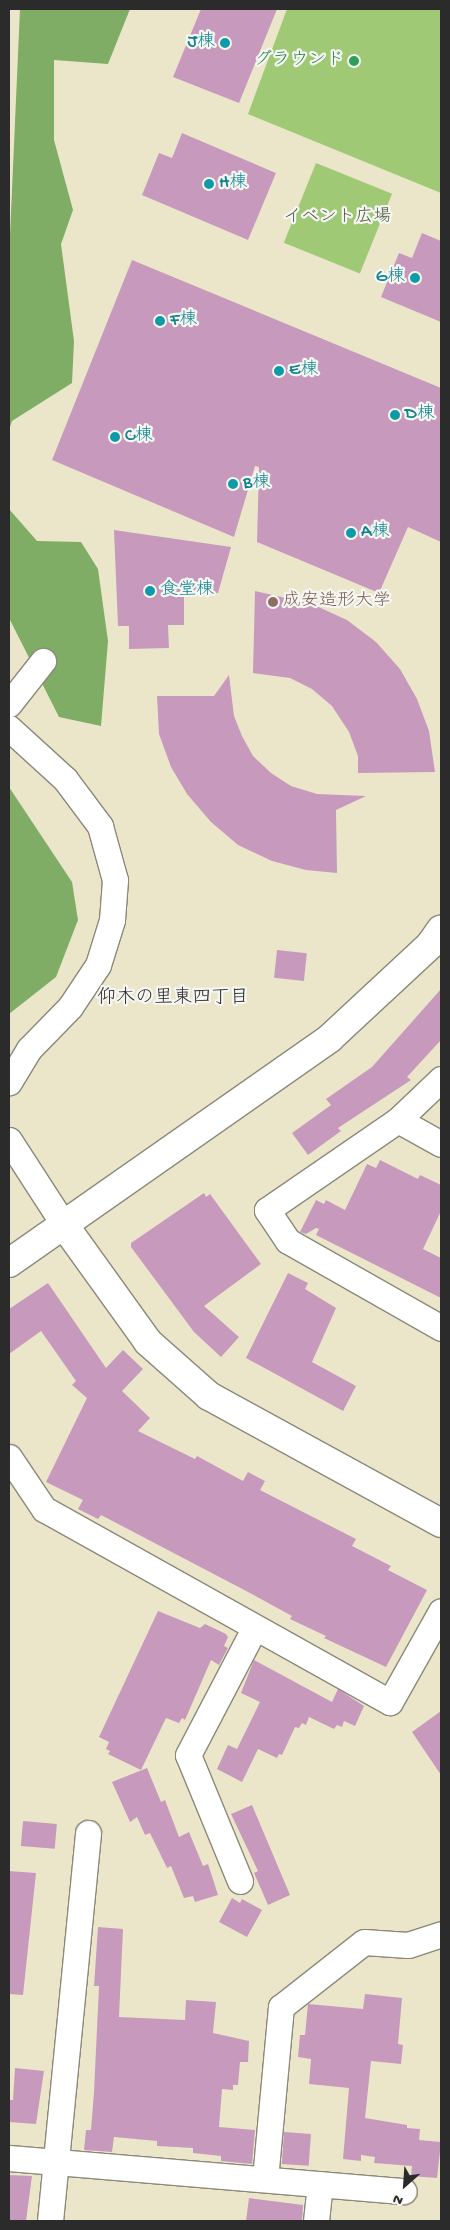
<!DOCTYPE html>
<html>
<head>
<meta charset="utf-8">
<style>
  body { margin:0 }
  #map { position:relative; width:450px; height:2230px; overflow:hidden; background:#ebe6ca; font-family:"Gochi Hand","Klee One",sans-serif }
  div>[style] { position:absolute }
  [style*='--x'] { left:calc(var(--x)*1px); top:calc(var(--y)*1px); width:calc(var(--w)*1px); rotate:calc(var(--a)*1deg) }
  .green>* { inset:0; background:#9fc975; transform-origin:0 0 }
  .forest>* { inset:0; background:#7fad66 }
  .building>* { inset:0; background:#c79abd; transform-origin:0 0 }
  .roads { filter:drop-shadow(1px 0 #8b887a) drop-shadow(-1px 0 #8b887a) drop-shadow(0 1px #8b887a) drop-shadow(0 -1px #8b887a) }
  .minor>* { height:25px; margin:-12.5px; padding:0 12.5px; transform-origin:12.5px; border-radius:12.5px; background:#fff }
  .tertiary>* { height:28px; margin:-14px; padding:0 14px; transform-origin:14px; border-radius:14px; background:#fff }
  .dots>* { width:14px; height:14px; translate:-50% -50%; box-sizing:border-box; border:2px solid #f6f6f2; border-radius:50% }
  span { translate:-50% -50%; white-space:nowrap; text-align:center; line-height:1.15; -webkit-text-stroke:4.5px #f6f6f2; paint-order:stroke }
  .culture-label { font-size:18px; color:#0d838f }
  .right { translate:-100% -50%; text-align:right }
  .left { translate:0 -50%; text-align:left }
  .leisure-label { font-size:18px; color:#27864d }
  .park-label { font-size:18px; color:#4e5a41 }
  .education-label { font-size:18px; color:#785e54 }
  .neighbourhood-label { font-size:19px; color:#2b2b2b }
  .frame { position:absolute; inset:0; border:10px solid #2b2b2b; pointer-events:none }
  .north { position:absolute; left:380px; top:2160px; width:50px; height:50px; -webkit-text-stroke:4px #f6f6f2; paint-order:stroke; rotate:206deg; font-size:14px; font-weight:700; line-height:20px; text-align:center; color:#2b2b2b }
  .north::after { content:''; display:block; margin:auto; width:18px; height:22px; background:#2b2b2b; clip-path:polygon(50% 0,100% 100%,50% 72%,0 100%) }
</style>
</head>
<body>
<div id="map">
  <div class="green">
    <div style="clip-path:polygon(287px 9px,441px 9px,441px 193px,248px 114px)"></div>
    <div style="left:316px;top:163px;width:82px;height:86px;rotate:22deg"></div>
  </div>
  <div class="forest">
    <div style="clip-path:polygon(20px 9px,130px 9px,108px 64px,54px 60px,54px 140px,73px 210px,61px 244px,74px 341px,72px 383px,12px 421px,9px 430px,9px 258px)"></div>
    <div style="clip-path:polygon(9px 509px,37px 541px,81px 542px,98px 569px,108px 641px,101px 726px,59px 717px,9px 618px)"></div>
    <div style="clip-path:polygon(9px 787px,72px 882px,78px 920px,56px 977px,9px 1014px)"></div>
  </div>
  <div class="building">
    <div style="clip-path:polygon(201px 9px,277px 9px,239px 103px,173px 77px)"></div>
    <div style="clip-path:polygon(182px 133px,276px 173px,248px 240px,142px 195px,159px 153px,172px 158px)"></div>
    <div style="clip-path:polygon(422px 233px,441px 241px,441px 322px,381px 297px,399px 253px,412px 258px)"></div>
    <div style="clip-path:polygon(132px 260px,441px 388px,441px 542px,408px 527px,379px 593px,257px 542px,259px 467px,255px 466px,234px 537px,52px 460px)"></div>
    <div style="clip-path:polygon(114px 530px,231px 547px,218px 593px,184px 589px,184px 625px,168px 625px,169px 648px,129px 649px,129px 626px,118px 626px)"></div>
    <div style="clip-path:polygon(255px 591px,312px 604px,347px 620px,376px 642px,400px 669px,417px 699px,429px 731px,435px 772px,358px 773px,358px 756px,349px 732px,332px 706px,312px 689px,290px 678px,253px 673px)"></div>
    <div style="clip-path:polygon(229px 675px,234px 716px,242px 736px,253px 756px,271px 773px,291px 786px,317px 794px,366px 796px,336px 810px,337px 873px,306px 870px,272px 861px,238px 845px,211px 822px,187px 794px,171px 767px,159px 734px,157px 696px,214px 696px)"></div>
    <div style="left:277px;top:950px;width:30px;height:28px;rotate:6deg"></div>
    <div style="clip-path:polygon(441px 989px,441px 1040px,407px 1077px,411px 1080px,338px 1128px,341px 1131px,308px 1155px,292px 1133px,331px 1105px,326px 1099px,372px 1067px)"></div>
    <div style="clip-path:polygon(380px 1160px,418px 1179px,420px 1175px,441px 1185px,441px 1211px,423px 1249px,441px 1258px,441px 1298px,316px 1235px,319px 1229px,316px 1228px,306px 1234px,300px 1232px,316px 1200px,324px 1204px,326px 1200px,345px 1210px,367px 1164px,376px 1168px)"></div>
    <div style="clip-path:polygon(204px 1193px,206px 1197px,210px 1194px,261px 1264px,204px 1306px,239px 1337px,221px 1357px,194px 1332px,131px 1247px,131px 1243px)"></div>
    <div style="clip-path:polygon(288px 1273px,308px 1283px,305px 1289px,336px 1308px,312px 1362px,356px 1386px,343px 1411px,246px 1358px)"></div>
    <div style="clip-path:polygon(48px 1283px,106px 1368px,123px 1350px,143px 1369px,122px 1391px,150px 1418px,138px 1431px,195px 1459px,197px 1456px,243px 1481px,248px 1472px,265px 1481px,260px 1490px,356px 1539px,352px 1546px,391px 1566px,388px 1570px,427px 1590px,386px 1667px,324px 1638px,326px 1636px,290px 1619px,292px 1616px,250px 1593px,101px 1515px,98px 1519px,78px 1509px,83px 1500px,46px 1482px,87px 1398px,72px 1385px,76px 1381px,41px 1331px,9px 1354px,9px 1309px)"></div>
    <div style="clip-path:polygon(158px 1611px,200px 1628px,205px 1624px,226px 1634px,228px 1637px,224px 1646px,228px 1648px,219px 1665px,211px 1660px,185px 1720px,182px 1718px,179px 1723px,166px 1718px,141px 1770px,108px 1754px,110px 1751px,106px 1749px,109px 1742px,99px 1737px)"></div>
    <div style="clip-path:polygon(254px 1660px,332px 1702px,338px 1689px,364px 1706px,355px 1726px,344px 1721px,342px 1727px,337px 1725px,334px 1729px,309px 1717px,306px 1725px,302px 1723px,299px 1728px,295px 1727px,282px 1755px,279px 1754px,277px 1758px,258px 1749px,242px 1782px,217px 1769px,228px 1745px,237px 1749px,260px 1702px,241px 1693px)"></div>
    <div style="clip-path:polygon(441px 1711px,441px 1775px,412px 1732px)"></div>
    <div style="clip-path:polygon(147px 1768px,161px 1802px,165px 1800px,179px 1837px,189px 1832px,203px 1866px,208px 1864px,218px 1895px,195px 1902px,193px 1896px,184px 1898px,171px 1866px,167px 1868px,150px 1833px,145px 1835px,137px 1817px,130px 1822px,112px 1782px)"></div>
    <div style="clip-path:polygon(252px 1805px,290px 1895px,268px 1905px,254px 1873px,258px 1871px,231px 1814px)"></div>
    <div style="left:23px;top:1821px;width:34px;height:25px;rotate:5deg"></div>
    <div style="clip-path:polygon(9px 1871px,36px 1873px,23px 1995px,9px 1994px)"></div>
    <div style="clip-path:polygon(232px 1898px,240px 1903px,242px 1899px,262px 1910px,247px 1937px,219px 1922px)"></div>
    <div style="clip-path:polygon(98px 1927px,123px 1929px,119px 2017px,185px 2020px,186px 2000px,216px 2002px,213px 2033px,249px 2041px,248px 2062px,240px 2062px,238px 2085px,233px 2085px,233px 2090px,222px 2089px,219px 2127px,255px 2130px,252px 2164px,221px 2161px,221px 2156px,193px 2153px,193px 2148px,157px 2146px,157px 2141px,114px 2137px,112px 2152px,84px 2150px,86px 2130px,91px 2130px,94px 2092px,99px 1986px,94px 1986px)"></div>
    <div style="clip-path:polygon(365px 1994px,402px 1998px,398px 2044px,403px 2045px,401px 2064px,371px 2061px,365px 2118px,407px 2125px,407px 2128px,420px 2129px,419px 2140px,441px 2142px,437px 2178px,411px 2176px,412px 2166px,374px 2163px,375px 2157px,361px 2155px,361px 2161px,343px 2159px,349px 2088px,309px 2084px,311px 2059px,298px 2057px,300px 2035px,305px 2035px,308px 2004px,363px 2009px)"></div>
    <div style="clip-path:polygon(15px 2068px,44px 2071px,36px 2124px,9px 2122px,9px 2100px,13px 2100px)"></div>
    <div style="left:284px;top:2132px;width:27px;height:32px;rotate:4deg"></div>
    <div style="clip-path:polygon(9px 2175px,32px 2176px,26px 2221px,9px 2221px)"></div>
    <div style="clip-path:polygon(249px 2198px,303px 2205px,302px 2221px,246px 2221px)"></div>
  </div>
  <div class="roads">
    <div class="minor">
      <div style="--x:9;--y:704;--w:55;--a:-51.7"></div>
      <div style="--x:9;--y:728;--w:76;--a:42.3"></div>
      <div style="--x:65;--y:779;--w:59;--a:53.3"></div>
      <div style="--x:100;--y:826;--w:56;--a:74.5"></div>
      <div style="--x:115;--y:880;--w:40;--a:94.3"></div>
      <div style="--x:112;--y:920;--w:47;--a:107.3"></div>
      <div style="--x:98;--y:965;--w:50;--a:123.7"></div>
      <div style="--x:70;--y:1007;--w:59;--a:134.3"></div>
      <div style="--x:29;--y:1049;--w:39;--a:121"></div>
      <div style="--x:441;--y:1079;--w:59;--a:136.4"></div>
      <div style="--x:398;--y:1120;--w:159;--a:145.5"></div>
      <div style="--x:267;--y:1210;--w:37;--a:56"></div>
      <div style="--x:288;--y:1241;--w:176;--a:29.6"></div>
      <div style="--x:398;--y:1120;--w:49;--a:29.2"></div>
      <div style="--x:9;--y:1140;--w:101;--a:57.1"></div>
      <div style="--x:9;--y:1457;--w:63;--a:56.1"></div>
      <div style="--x:44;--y:1509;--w:396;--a:29.2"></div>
      <div style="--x:390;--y:1702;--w:104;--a:-60.7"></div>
      <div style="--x:240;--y:1881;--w:136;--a:-112.4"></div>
      <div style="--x:188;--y:1755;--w:144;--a:-62.4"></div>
      <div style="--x:9;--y:2158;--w:396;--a:4.8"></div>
      <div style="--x:265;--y:2179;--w:173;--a:-84.7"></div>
      <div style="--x:281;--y:2007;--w:105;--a:-38.1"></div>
      <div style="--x:364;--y:1942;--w:44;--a:3.9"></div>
      <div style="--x:408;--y:1945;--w:35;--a:-18"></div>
      <div style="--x:50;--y:2221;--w:390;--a:-84.4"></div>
      <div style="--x:316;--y:2221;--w:37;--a:-84"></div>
    </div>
    <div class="tertiary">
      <div style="--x:64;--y:1225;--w:144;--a:54.3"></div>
      <div style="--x:148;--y:1342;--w:81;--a:41.5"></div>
      <div style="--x:209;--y:1396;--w:264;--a:28.7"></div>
      <div style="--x:9;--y:1263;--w:392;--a:-35"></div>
      <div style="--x:330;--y:1038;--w:137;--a:-42.9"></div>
      <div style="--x:430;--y:945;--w:19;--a:-55"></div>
    </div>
  </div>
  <div class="dots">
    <div style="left:225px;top:43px;background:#0f9aa8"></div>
    <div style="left:354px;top:61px;background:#2e9e5b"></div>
    <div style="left:209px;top:184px;background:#0f9aa8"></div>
    <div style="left:415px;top:278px;background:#0f9aa8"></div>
    <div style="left:160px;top:321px;background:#0f9aa8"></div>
    <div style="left:279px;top:371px;background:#0f9aa8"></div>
    <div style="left:395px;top:415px;background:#0f9aa8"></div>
    <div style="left:115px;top:437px;background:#0f9aa8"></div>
    <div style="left:233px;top:484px;background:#0f9aa8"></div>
    <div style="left:351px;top:533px;background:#0f9aa8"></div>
    <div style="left:150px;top:591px;background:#0f9aa8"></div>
    <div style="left:273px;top:602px;background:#8d6e63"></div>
  </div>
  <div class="culture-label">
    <span class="right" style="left:215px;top:43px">J棟</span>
    <span class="left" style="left:219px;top:184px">H棟</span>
    <span class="right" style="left:405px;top:278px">G棟</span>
    <span class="left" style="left:170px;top:321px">F棟</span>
    <span class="left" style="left:289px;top:371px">E棟</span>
    <span class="left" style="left:405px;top:415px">D棟</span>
    <span class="left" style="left:125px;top:437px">C棟</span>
    <span class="left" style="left:243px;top:484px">B棟</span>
    <span class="left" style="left:361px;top:533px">A棟</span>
    <span class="left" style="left:160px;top:591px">食堂棟</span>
  </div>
  <div class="leisure-label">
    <span class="right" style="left:344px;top:61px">グラウンド</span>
  </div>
  <div class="park-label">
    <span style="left:337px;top:218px">イベント広場</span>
  </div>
  <div class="education-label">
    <span class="left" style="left:283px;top:602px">成安造形大学</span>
  </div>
  <div class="neighbourhood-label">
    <span style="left:173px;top:999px">仰木の里東四丁目</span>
  </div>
  <div class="frame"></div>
  <div class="north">N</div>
</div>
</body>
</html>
